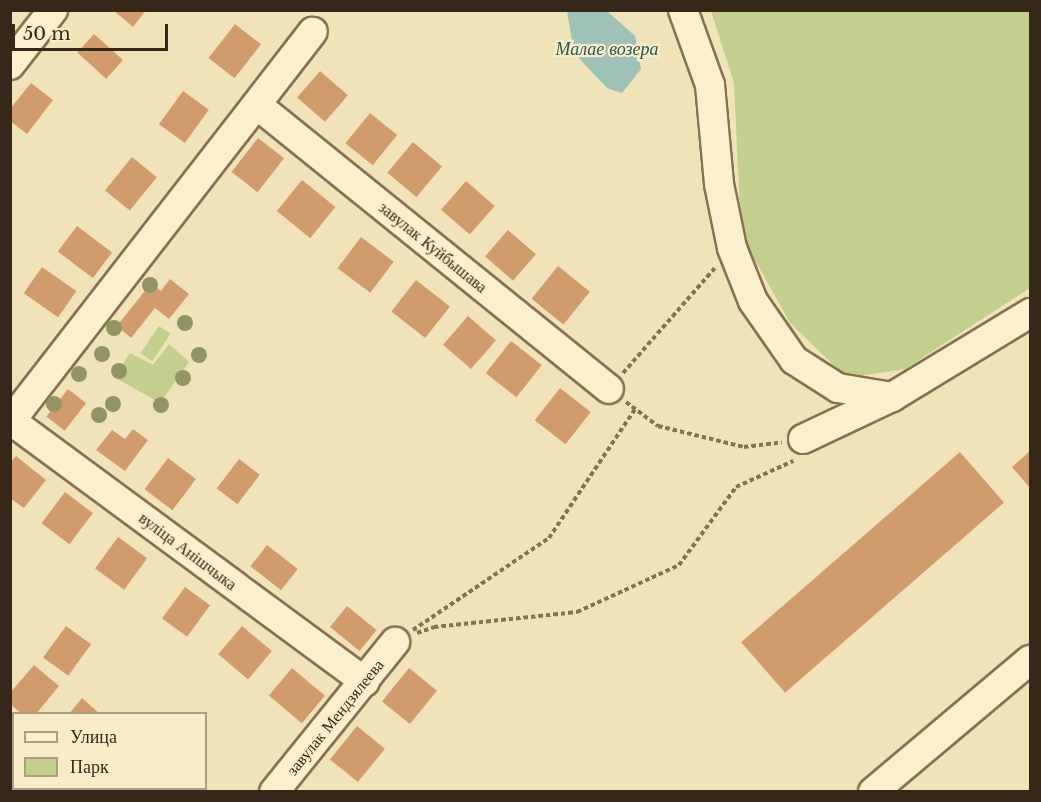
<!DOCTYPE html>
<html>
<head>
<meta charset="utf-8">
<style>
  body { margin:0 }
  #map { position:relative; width:1041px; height:802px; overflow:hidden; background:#f1e3b9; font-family:"Libre Baskerville",serif }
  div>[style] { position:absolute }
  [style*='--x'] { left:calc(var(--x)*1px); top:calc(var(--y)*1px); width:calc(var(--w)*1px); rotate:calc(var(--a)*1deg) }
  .green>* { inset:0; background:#c5cf8d; transform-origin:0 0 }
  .water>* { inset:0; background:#9ec1b8 }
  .building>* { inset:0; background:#d29b6c; transform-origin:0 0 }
  .path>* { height:4px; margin-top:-2px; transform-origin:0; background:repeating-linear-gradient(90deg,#887153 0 4.5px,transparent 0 7.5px) }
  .roads { filter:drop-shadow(2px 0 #887153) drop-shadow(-2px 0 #887153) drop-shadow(0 2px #887153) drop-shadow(0 -2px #887153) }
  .minor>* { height:28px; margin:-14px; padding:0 14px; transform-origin:14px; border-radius:14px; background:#fcefcd }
  .trees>* { width:16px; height:16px; margin:-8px; border-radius:50%; background:#929464 }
  span { translate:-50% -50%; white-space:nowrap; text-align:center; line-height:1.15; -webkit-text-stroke:4.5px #f8ecc9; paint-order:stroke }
  .street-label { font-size:16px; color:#362819 }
  .water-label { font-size:18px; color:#275756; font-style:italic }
  .frame { position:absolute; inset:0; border:12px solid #362819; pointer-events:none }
  .legend { position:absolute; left:12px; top:712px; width:195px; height:78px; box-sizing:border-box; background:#f8ecc9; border:2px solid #aa9e83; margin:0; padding:8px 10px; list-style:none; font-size:18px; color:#362819 }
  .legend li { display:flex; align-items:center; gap:12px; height:30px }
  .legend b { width:30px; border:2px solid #aa9e83 }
  .scale { position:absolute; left:12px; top:24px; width:156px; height:27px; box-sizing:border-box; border:3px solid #362819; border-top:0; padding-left:8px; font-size:18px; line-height:21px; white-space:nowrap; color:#362819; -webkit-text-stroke:4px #f8ecc9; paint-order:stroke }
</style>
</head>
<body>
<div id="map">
  <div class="green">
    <div style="clip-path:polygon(711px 11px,1030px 11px,1030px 288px,905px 369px,847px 378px,790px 323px,741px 235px,734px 83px)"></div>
    <div style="left:159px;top:326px;width:14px;height:33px;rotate:34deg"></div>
    <div style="clip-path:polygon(169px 344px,189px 362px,160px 403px,114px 377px,130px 353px,153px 365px)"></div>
  </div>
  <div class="water">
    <div style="clip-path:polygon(567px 11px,607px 11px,635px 36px,641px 69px,622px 93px,607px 88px,574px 53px)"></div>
  </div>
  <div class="building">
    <div style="clip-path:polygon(113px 10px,146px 10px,133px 27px)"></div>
    <div style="left:235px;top:24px;width:33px;height:43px;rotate:38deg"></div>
    <div style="left:94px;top:34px;width:39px;height:25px;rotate:42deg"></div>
    <div style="left:320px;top:71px;width:37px;height:35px;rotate:41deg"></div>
    <div style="clip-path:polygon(31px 83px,53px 100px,27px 134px,10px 121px,10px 109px)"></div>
    <div style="left:183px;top:91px;width:32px;height:41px;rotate:36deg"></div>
    <div style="left:370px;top:113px;width:35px;height:39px;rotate:39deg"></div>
    <div style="left:258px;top:138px;width:33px;height:43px;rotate:38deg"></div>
    <div style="left:413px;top:142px;width:38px;height:40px;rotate:40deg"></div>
    <div style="left:132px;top:157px;width:32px;height:43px;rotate:39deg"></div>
    <div style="left:302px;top:180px;width:43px;height:40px;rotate:39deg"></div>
    <div style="left:466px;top:181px;width:38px;height:38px;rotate:41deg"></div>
    <div style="left:77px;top:226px;width:44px;height:32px;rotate:37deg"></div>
    <div style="left:508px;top:230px;width:37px;height:35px;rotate:41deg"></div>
    <div style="left:361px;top:237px;width:41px;height:39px;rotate:37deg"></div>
    <div style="left:558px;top:266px;width:41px;height:42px;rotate:39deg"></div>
    <div style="left:42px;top:267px;width:42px;height:32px;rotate:35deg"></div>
    <div style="clip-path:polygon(170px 279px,189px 294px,169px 319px,155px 308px,131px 338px,117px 326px,151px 283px,161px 291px)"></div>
    <div style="left:416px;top:280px;width:43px;height:40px;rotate:38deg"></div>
    <div style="left:468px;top:316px;width:37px;height:38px;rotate:41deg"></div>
    <div style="left:511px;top:341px;width:39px;height:41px;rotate:38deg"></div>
    <div style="left:560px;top:388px;width:39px;height:41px;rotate:38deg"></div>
    <div style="left:68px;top:389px;width:23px;height:35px;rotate:38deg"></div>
    <div style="clip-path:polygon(133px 429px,148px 440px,125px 471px,96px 450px,112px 430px,125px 439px)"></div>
    <div style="clip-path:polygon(1030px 451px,1030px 488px,1012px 467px)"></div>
    <div style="left:960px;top:452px;width:67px;height:290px;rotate:49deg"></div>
    <div style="clip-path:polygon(16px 456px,46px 480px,24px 508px,10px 498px,10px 463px)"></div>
    <div style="left:168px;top:458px;width:35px;height:39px;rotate:37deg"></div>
    <div style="left:239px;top:459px;width:26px;height:37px;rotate:37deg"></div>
    <div style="left:65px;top:492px;width:35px;height:39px;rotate:37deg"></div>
    <div style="left:118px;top:537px;width:36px;height:39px;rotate:36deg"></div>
    <div style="left:267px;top:545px;width:39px;height:27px;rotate:38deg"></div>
    <div style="left:185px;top:587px;width:31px;height:39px;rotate:36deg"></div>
    <div style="left:347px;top:606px;width:38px;height:27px;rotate:39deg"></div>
    <div style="left:66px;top:626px;width:31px;height:39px;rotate:36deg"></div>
    <div style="left:242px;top:626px;width:39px;height:37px;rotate:40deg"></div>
    <div style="clip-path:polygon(34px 665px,59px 686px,36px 714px,22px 714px,10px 704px,10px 693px)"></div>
    <div style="left:292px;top:668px;width:43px;height:36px;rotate:40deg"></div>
    <div style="left:409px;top:668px;width:36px;height:43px;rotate:39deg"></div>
    <div style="clip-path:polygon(82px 698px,100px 714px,69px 714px)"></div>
    <div style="left:357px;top:726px;width:36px;height:43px;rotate:39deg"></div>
    <div style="clip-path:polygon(43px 788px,68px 788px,65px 792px)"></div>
    <div style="clip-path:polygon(163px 788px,189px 788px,187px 792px)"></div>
  </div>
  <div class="path">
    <div style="--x:623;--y:373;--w:140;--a:-48.8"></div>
    <div style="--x:626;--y:402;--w:40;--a:37"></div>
    <div style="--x:658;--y:426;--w:89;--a:13.7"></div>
    <div style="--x:744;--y:447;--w:38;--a:-7"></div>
    <div style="--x:413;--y:630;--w:164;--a:-34.1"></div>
    <div style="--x:549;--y:538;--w:155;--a:-56.3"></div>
    <div style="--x:417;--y:633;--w:18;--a:-19"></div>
    <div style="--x:434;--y:627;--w:144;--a:-6"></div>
    <div style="--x:577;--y:612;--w:112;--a:-24.7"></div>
    <div style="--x:679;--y:565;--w:97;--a:-53.8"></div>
    <div style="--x:736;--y:487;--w:63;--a:-24.5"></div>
  </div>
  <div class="roads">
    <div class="minor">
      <div style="--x:683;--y:10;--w:80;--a:70.2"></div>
      <div style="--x:710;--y:85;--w:99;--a:84.8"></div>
      <div style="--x:719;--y:184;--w:65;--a:78.5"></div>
      <div style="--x:732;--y:248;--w:57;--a:68.4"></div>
      <div style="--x:753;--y:301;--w:72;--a:55.2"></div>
      <div style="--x:794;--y:360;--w:52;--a:32.5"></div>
      <div style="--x:838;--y:388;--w:55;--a:9.5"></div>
      <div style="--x:10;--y:65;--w:70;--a:-52"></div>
      <div style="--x:257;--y:105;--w:452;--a:38.9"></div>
      <div style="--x:10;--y:420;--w:441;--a:36.4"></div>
      <div style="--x:10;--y:422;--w:494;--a:-52.2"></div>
      <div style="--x:803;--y:439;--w:98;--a:-25.3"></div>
      <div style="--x:892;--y:397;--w:162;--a:-31.3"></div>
      <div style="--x:274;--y:792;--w:193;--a:-51.1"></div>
      <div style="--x:873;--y:792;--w:205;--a:-40.1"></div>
    </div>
  </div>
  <div class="trees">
    <div style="left:150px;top:285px"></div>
    <div style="left:185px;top:323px"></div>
    <div style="left:114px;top:328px"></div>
    <div style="left:102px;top:354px"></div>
    <div style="left:199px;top:355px"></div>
    <div style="left:119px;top:371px"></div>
    <div style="left:79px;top:374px"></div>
    <div style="left:183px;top:378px"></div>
    <div style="left:54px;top:404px"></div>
    <div style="left:113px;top:404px"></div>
    <div style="left:161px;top:405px"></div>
    <div style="left:99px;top:415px"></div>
  </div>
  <div class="street-label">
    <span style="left:433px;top:247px;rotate:39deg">завулак Куйбышава</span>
    <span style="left:188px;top:551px;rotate:37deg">вуліца Анішчыка</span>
    <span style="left:335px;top:717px;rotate:-51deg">завулак Мендзялеева</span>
  </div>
  <div class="water-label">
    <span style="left:607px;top:49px">Малае возера</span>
  </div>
  <div class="frame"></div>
  <ul class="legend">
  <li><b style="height:8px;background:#fcefcd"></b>Улица</li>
  <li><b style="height:16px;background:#c5cf8d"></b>Парк</li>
  </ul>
  <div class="scale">50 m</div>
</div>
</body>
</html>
